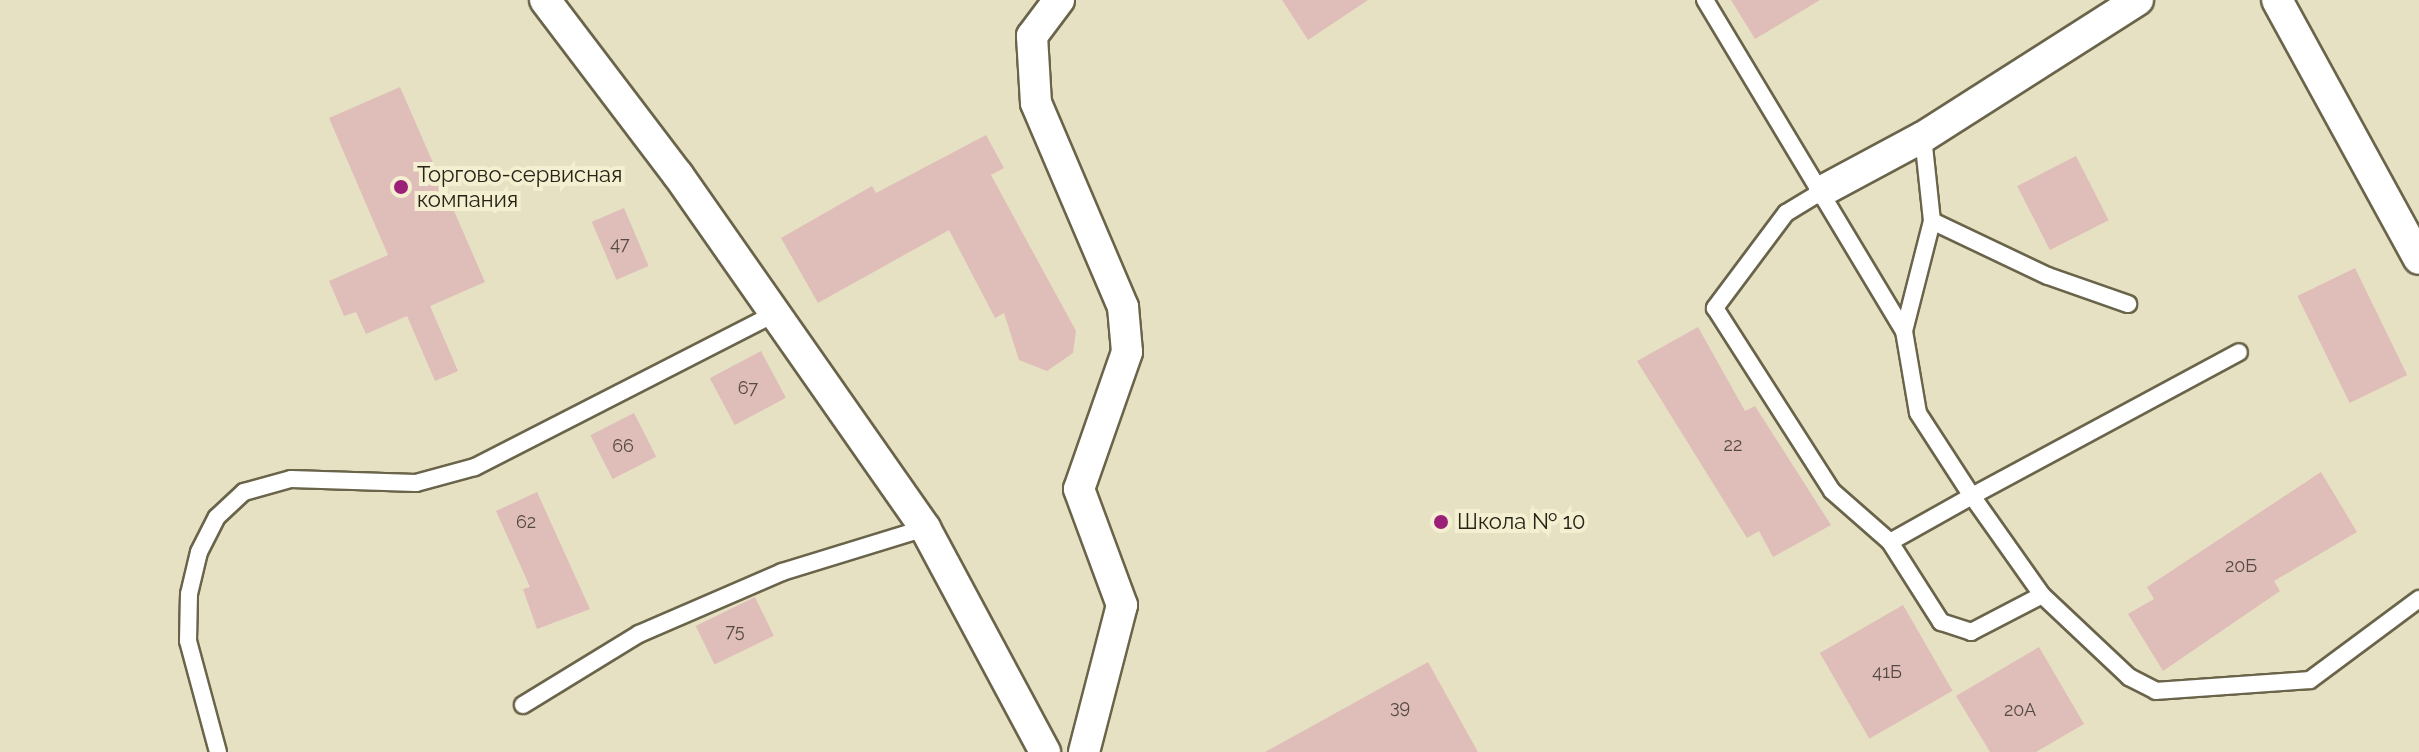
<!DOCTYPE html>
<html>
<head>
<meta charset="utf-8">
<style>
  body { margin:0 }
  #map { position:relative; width:2419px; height:752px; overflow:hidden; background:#e7e1c4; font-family:Raleway,sans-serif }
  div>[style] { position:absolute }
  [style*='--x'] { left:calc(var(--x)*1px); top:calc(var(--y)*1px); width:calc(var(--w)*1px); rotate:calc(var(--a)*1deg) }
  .building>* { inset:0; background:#dfbdb9; transform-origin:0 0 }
  .roads { filter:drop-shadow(2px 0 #69644a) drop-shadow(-2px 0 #69644a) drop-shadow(0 2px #69644a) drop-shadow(0 -2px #69644a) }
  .lane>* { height:16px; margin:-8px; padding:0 8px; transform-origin:8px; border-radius:8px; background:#fff }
  .street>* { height:30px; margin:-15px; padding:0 15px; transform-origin:15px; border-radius:15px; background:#fff }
  .dots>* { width:22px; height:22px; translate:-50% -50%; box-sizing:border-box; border:4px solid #f4efd0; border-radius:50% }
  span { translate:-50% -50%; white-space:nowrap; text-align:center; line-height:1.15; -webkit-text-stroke:8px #f4efd0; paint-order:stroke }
  .number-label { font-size:18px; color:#544a41 }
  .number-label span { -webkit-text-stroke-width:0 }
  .poi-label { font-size:22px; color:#262419 }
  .left { translate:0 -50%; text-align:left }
</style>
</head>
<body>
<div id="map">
  <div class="building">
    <div style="clip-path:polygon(1282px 0,1368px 0,1308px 40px)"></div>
    <div style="clip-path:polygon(1731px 0,1820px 0,1755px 39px)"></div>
    <div style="clip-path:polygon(400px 87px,485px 282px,430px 306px,458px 371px,435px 381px,407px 316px,366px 334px,356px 312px,344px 316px,329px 281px,388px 255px,329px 118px)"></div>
    <div style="clip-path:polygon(986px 135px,1004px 168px,991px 175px,1076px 331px,1073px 353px,1047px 371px,1019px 360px,1004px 313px,995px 318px,949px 230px,818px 303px,781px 238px,872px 186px,876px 193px)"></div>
    <div style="left:2076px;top:156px;width:72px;height:66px;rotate:63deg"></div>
    <div style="left:624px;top:208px;width:63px;height:35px;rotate:67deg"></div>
    <div style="left:2355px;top:268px;width:119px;height:64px;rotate:64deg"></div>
    <div style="clip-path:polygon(1698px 327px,1745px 411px,1755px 406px,1831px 525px,1773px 557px,1759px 531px,1747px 538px,1637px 361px)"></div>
    <div style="left:761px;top:351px;width:53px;height:58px;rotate:62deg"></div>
    <div style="left:634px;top:413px;width:49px;height:49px;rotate:63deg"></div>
    <div style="clip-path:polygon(2321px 472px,2357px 532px,2274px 581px,2280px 591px,2163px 671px,2128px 614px,2154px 599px,2147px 587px)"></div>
    <div style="clip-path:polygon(537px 492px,590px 609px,537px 629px,523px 589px,530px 587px,496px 511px)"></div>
    <div style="left:755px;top:597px;width:43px;height:66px;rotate:64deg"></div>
    <div style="left:1903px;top:605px;width:99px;height:96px;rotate:60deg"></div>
    <div style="clip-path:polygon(2039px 647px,2084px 724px,2036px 752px,1990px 752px,1956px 696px)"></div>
    <div style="clip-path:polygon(1428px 662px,1478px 752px,1265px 752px)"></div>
  </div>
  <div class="roads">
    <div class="lane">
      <div style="--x:1705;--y:0;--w:386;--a:59"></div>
      <div style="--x:1904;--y:331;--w:83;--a:80.3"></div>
      <div style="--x:1918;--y:413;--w:99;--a:57"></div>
      <div style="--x:1972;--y:496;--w:94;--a:150.7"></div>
      <div style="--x:1824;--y:190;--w:44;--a:148.8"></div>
      <div style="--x:1786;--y:213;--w:119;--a:126.8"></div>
      <div style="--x:1715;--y:308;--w:217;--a:57.4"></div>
      <div style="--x:1832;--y:491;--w:77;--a:41.3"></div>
      <div style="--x:1890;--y:542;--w:95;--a:57.5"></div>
      <div style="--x:1941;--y:622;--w:32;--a:18"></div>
      <div style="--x:1971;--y:632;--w:80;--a:-27.5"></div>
      <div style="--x:2042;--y:595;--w:121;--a:-125.3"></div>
      <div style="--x:1972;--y:496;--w:303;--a:-28.3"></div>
      <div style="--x:1932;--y:221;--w:128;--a:25.4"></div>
      <div style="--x:2048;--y:276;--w:85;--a:19.3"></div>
      <div style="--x:1904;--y:331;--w:114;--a:-75.7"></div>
      <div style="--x:1932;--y:221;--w:84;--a:-96.1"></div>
      <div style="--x:2042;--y:595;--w:120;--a:43.3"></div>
      <div style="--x:2129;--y:677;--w:30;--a:27"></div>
      <div style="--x:2156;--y:691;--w:154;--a:-4.1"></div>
      <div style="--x:2310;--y:680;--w:136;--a:-36.6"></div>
      <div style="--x:523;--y:705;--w:136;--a:-31.5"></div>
      <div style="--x:639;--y:634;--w:156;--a:-23.4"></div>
      <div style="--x:782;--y:572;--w:150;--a:-17.1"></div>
      <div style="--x:218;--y:752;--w:115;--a:-105.1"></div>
      <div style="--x:188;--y:641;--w:47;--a:-88.8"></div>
      <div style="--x:189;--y:594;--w:43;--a:-76.6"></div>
      <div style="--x:199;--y:552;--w:39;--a:-63"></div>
      <div style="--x:217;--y:517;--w:37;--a:-43"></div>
      <div style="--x:244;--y:492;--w:49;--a:-15.5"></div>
      <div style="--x:291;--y:479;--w:125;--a:1.8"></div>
      <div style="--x:416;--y:483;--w:61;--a:-15.2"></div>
      <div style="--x:475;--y:467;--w:338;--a:-27.1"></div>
    </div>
    <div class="street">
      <div style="--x:545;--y:0;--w:220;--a:52.8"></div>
      <div style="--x:678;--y:175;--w:431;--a:55"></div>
      <div style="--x:925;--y:528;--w:254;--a:61.8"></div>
      <div style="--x:1059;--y:0;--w:45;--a:126.9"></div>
      <div style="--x:1032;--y:36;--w:67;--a:86.6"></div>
      <div style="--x:1036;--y:103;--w:222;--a:66.9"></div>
      <div style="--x:1123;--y:307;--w:45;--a:84.9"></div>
      <div style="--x:1127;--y:352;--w:145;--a:109.3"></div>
      <div style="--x:1079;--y:489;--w:124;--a:69.7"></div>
      <div style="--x:1122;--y:605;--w:152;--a:104.5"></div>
      <div style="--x:2277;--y:0;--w:295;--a:61.3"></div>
      <div style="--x:1824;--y:190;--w:112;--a:-28.2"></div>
      <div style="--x:1923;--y:137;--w:255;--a:-32.5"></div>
    </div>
  </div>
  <div class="dots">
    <div style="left:401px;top:187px;background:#9c2078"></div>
    <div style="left:1441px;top:522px;background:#9c2078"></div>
  </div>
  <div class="number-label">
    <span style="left:620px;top:244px">47</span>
    <span style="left:748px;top:388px">67</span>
    <span style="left:1733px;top:445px">22</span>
    <span style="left:623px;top:446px">66</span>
    <span style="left:526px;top:522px">62</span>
    <span style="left:2241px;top:566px">20Б</span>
    <span style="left:735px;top:631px">75</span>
    <span style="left:1887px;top:672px">41Б</span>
    <span style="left:1400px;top:707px">39</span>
    <span style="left:2020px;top:710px">20А</span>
  </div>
  <div class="poi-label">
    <span class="left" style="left:417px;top:187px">Торгово-сервисная<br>компания</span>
    <span class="left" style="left:1457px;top:522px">Школа № 10</span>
  </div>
</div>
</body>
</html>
